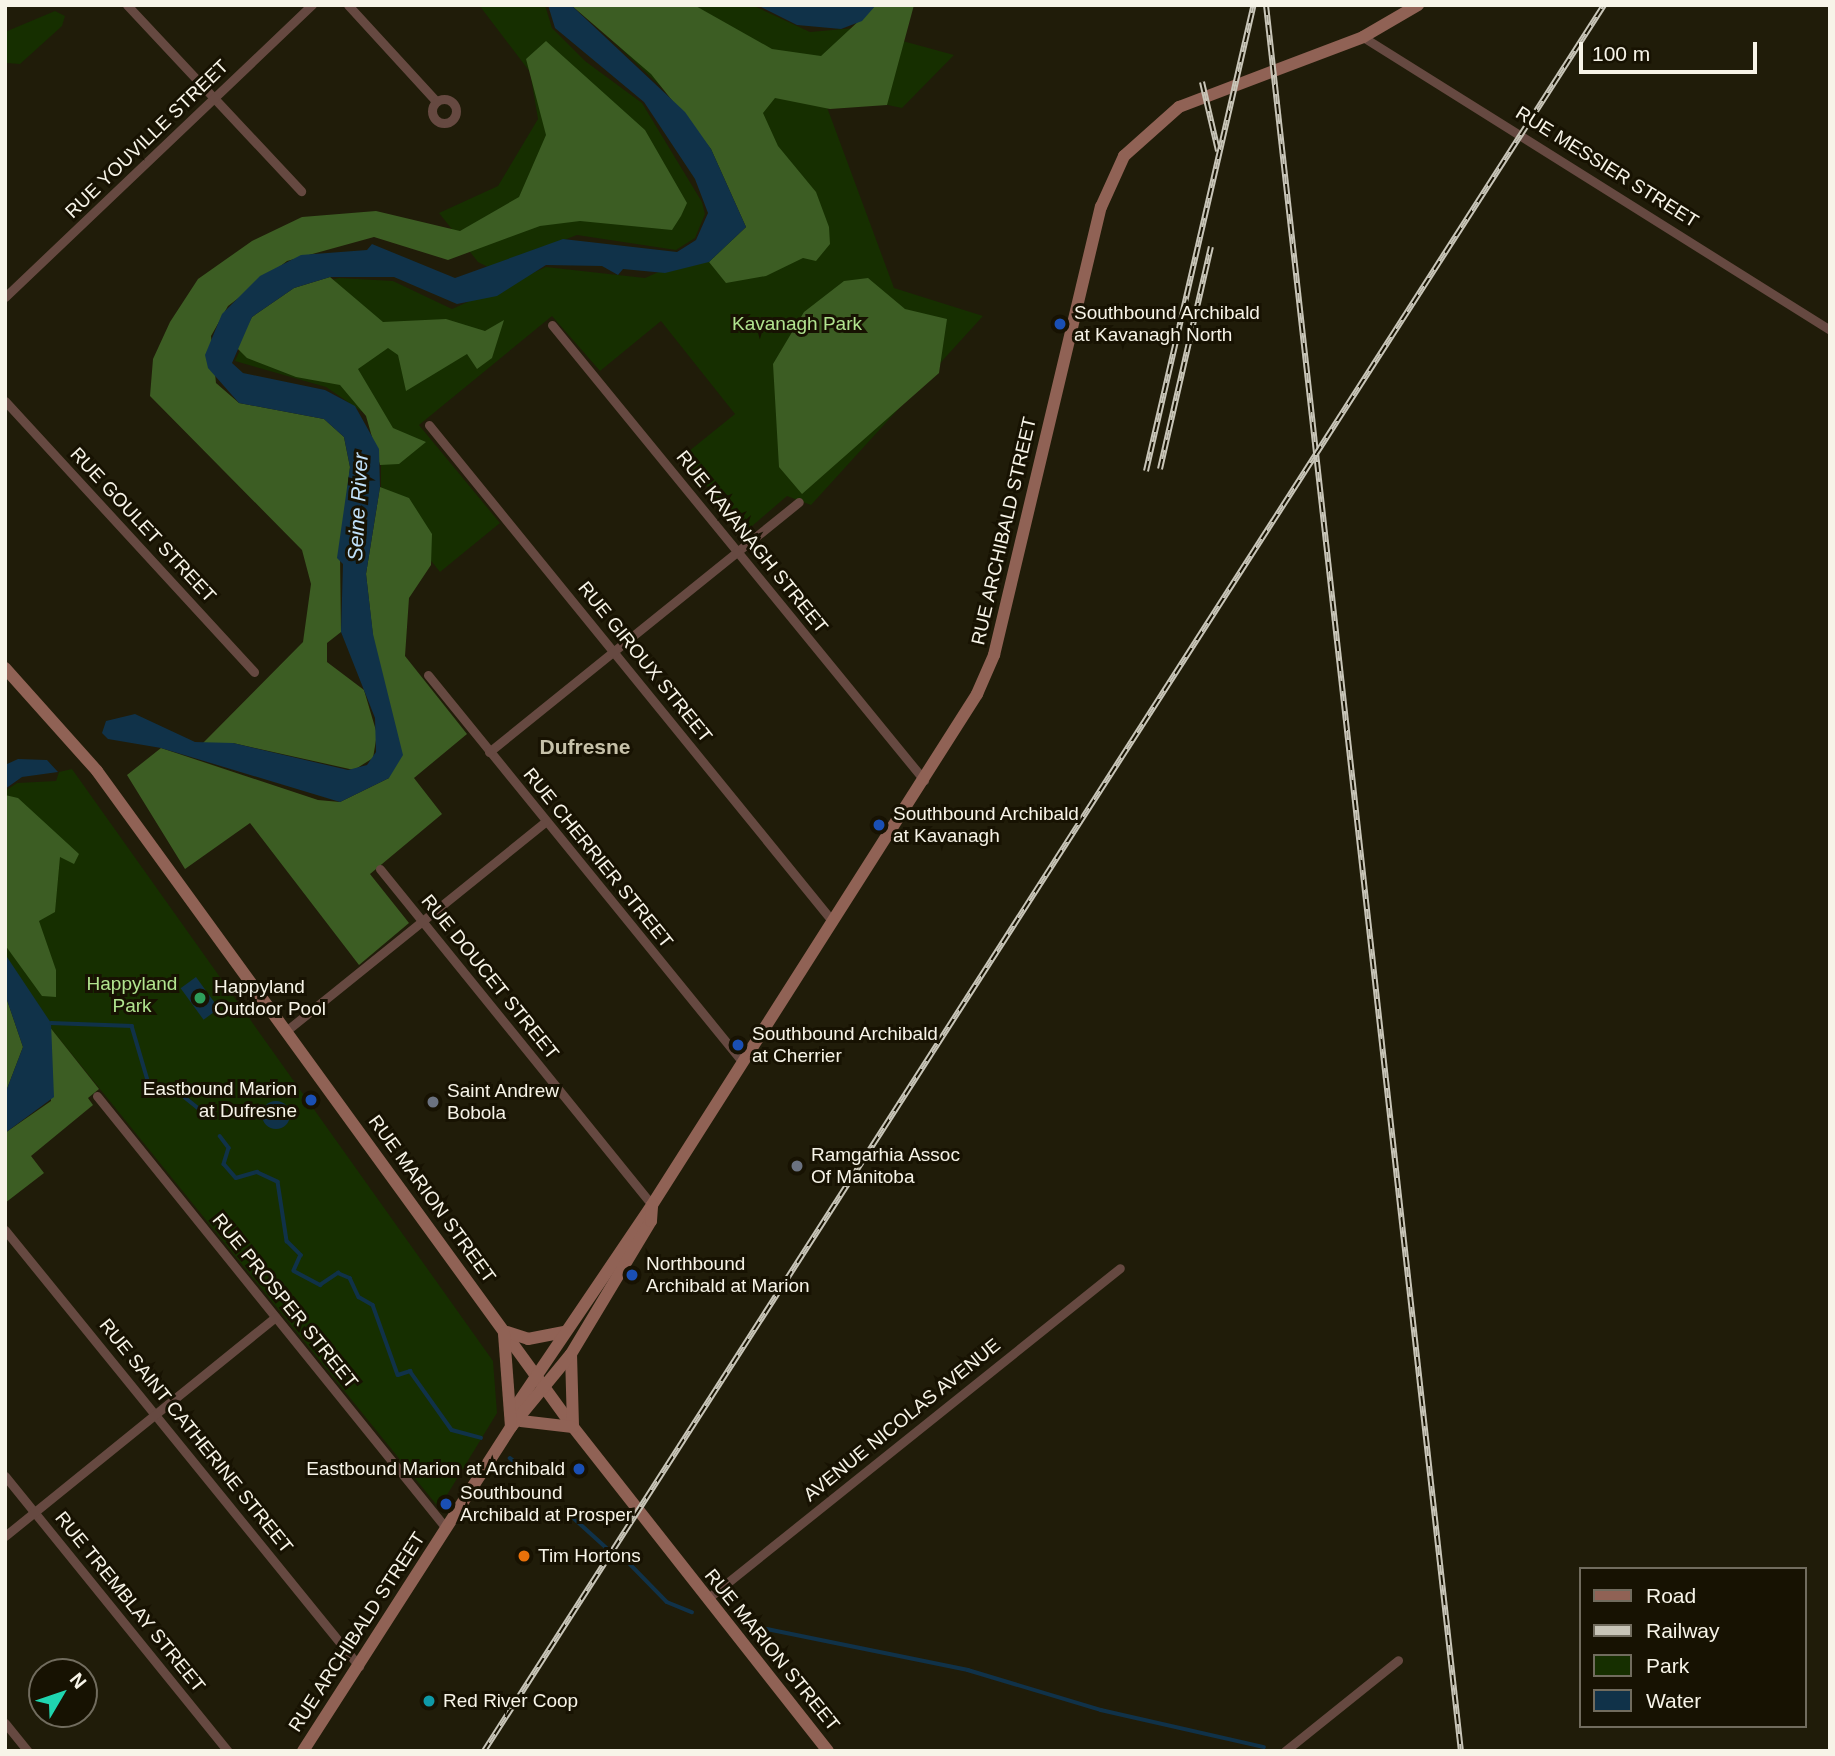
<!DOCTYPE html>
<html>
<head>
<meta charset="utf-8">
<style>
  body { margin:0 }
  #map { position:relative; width:1835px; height:1756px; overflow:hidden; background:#201c09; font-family:Helvetica,sans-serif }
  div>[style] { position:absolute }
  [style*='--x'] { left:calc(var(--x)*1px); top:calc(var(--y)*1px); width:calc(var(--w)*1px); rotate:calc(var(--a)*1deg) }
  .green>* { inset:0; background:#162f00 }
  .forest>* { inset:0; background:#3c5d23 }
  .water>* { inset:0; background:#103249; transform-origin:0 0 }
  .round { border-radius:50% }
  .stream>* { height:3.5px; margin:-1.75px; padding:0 1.75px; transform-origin:1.75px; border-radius:1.75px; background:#103249 }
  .street>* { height:9px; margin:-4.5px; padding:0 4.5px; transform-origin:4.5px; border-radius:4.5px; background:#664941 }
  .street>.ring { margin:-4.5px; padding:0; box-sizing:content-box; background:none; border:9px solid #664941; border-radius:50% }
  .secondary>* { height:12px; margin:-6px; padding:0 6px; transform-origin:6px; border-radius:6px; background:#906255 }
  .rail>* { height:6px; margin-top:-3px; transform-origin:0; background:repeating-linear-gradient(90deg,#171202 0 10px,#c8c5b8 0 20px); box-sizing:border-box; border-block:2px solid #c8c5b8 }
  .dots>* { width:19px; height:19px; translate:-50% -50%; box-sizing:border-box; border:4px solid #171202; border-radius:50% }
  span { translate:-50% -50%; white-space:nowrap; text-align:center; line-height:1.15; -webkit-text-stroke:6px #171202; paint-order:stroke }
  .street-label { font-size:19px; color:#f7f4e8 }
  .poi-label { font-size:19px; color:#f7f4e8 }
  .left { translate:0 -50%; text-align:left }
  .right { translate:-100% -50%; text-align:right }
  .park-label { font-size:19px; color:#b1e48f }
  .water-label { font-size:21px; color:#c0e1fa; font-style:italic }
  .neighbourhood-label { font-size:21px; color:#c6c1a9; font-weight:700 }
  .frame { position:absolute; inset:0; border:7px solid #f7f4e8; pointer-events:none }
  .legend { position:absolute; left:1579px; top:1567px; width:228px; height:161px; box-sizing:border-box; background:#171202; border:2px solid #716c5e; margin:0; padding:9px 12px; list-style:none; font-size:21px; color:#f7f4e8 }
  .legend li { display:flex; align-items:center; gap:14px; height:35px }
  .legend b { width:35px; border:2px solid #716c5e }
  .north { position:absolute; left:28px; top:1658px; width:70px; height:70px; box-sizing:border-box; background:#171202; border:2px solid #716c5e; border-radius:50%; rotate:51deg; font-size:19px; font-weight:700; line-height:28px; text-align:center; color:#f7f4e8 }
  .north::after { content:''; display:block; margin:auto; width:24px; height:32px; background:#1fd5b0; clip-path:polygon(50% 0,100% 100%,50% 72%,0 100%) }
  .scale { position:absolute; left:1579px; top:42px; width:178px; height:32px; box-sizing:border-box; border:4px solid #f7f4e8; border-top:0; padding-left:9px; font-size:21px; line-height:24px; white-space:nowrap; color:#f7f4e8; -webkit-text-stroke:5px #171202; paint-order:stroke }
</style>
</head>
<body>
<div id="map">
  <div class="green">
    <div style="clip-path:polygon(479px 5px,545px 5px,552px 28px,585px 61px,642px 103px,702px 202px,705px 214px,695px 238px,676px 250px,577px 235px,490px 268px,478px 262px,439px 213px,498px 186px,538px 119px,530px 72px)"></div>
    <div style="clip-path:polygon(575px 5px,752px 5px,810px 32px,855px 28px,954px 55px,902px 108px,821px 91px,894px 288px,983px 316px,811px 505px,787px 496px,744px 533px,683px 456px,735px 414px,661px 321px,600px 371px,552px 316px,419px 425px,500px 523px,440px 572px,381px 498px,381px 450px,367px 415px,326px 387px,235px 361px,254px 319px,296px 290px,339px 278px,393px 281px,452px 309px,546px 267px,645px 278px,750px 231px,697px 121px)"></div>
    <div style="clip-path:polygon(55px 11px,65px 16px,62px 26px,20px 64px,7px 63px,5px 32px)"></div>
    <div style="clip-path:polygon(72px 769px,493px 1361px,497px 1413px,439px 1508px,49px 1026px,5px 957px,5px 791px,17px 783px,56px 781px,59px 772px)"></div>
  </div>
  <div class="forest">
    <div style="clip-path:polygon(571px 5px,694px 5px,772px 49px,821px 56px,876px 5px,914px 5px,887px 105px,830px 109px,775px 98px,763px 113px,778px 146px,816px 192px,829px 227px,830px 244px,816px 261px,803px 258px,766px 276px,726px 283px,709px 262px,746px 227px,711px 149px,651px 74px)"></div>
    <div style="clip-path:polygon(546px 41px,645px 130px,687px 203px,681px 216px,672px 230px,580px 221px,540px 226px,448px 260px,374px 237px,287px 261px,228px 306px,211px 336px,216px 383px,239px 403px,324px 419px,344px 437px,350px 467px,340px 554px,341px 632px,327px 643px,327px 662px,364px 690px,377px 734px,373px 758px,354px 770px,233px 743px,202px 744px,303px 642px,311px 584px,302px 550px,150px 396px,153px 359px,170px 322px,198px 279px,252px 241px,302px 217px,376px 211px,460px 231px,519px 197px,546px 135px,526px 59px)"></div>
    <div style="clip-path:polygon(330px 277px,383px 322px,446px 319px,485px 331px,504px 320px,492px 358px,477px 369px,467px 354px,406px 391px,398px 355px,388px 348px,358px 369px,393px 428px,426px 442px,399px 464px,380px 465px,366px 416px,340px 385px,296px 377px,247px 358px,236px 347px,252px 317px,294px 288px)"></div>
    <div style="clip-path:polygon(868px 278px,905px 309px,947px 319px,939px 373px,802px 494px,779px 467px,773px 364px,804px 312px,844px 281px)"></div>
    <div style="clip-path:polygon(380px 487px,409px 498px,432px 534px,431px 565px,409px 598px,405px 656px,467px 734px,414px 778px,442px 814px,370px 874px,409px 923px,359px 965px,250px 823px,185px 869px,127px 775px,161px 748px,318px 800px,340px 802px,389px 778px,366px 574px)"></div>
    <div style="clip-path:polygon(5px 795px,18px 798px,79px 854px,74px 864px,60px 857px,55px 912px,39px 921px,56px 970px,56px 997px,42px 996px,5px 945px)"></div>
    <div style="clip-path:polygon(5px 994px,23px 1047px,5px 1094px)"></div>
    <div style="clip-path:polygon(49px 1026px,99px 1089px,88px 1098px,93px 1105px,31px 1156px,44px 1173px,5px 1203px,5px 1133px,51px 1101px)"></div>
  </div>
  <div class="water">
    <div style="clip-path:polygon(548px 5px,571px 5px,685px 112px,711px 149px,746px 227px,709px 262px,665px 273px,623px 269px,618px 275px,602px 266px,546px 265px,497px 296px,457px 304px,394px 277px,330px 277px,294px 288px,252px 317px,232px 363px,243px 373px,325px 390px,355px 406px,379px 449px,380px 487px,366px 574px,373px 634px,403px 755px,389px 778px,340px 802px,161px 748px,108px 739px,102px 733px,106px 721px,135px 714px,195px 742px,233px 743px,348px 770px,367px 765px,376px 752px,375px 718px,341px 632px,343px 564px,337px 558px,350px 467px,344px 437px,324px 419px,239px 403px,208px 368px,205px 355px,222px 314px,260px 276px,301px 255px,367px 250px,372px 244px,455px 278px,563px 239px,677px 252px,696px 240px,708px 213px,695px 179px,644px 102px,555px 28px)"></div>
    <div style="clip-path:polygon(757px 5px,876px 5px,862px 21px,841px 29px,797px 25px)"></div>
    <div style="clip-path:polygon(18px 759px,47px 760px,58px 772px,22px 777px,5px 789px,5px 765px)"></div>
    <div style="clip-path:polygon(5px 954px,51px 1023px,54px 1097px,5px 1133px,5px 1094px,23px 1047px,5px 994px)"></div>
    <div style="left:196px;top:977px;width:39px;height:19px;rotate:54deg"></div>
    <div class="round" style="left:262px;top:1101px;width:28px;height:28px"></div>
  </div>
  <div class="stream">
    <div style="--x:51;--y:1023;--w:81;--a:2.1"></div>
    <div style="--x:132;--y:1026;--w:64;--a:73.6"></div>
    <div style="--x:150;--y:1087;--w:21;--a:-3"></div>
    <div style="--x:171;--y:1086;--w:40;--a:39"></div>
    <div style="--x:220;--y:1136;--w:15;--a:53"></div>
    <div style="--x:229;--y:1148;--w:17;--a:107"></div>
    <div style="--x:224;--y:1164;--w:18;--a:49"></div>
    <div style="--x:236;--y:1178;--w:22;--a:-16"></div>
    <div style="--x:257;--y:1172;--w:23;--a:25"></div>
    <div style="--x:278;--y:1182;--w:60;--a:81.3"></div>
    <div style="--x:287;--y:1241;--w:20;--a:45"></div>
    <div style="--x:301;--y:1255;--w:17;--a:114"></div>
    <div style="--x:294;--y:1271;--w:30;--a:28"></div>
    <div style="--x:320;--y:1285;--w:22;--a:-34"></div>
    <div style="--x:338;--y:1273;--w:13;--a:23"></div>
    <div style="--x:350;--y:1278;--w:21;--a:65"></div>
    <div style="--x:359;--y:1297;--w:16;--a:30"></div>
    <div style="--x:373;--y:1305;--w:74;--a:70.3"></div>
    <div style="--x:398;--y:1375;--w:13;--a:-18"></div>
    <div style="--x:410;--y:1371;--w:72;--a:54.6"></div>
    <div style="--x:452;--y:1430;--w:30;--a:15"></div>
    <div style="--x:510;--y:1458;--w:28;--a:38"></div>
    <div style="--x:567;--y:1512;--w:55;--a:42.1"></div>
    <div style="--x:629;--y:1563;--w:54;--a:45.7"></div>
    <div style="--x:667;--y:1602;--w:27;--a:22"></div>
    <div style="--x:767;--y:1629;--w:205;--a:11.5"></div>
    <div style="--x:968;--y:1670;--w:139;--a:16.7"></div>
    <div style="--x:1101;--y:1710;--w:167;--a:12.8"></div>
  </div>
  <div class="street">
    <div style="--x:127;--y:5;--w:255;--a:46.9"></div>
    <div style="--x:348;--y:5;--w:129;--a:47.5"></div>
    <div style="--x:1363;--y:37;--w:551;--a:32.1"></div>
    <div class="ring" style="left:432px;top:99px;width:15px;height:15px"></div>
    <div style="--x:5;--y:297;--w:424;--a:-43.6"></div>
    <div style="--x:552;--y:325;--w:588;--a:50.73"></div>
    <div style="--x:5;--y:401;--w:368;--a:47.4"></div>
    <div style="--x:429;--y:425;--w:640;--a:50.89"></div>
    <div style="--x:428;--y:675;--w:498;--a:50.9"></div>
    <div style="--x:489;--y:752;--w:398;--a:-38.9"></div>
    <div style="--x:380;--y:869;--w:432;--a:51"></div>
    <div style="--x:286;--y:1031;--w:334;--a:-38.9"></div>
    <div style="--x:97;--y:1096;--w:555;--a:51.07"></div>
    <div style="--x:5;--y:1230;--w:562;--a:50.93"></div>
    <div style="--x:5;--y:1476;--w:354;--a:51"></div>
    <div style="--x:5;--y:1536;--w:348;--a:-39"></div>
    <div style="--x:707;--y:1599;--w:529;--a:-38.71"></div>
    <div style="--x:5;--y:1723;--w:36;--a:51"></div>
    <div style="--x:1285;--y:1751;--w:145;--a:-38.8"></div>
  </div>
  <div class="secondary">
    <div style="--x:5;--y:668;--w:138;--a:48.2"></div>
    <div style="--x:97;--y:771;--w:811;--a:54.03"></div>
    <div style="--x:573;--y:1427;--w:412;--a:51.8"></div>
    <div style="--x:507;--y:1332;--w:22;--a:18"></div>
    <div style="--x:528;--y:1339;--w:38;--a:-11"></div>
    <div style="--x:571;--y:1354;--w:73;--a:88.4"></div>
    <div style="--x:512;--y:1412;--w:250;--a:-55.9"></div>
    <div style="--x:652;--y:1205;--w:606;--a:-57.54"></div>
    <div style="--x:977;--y:694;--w:43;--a:-66.4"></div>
    <div style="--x:994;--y:655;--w:461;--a:-76.6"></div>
    <div style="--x:1101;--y:207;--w:56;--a:-65.7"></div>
    <div style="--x:1124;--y:156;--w:74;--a:-41.7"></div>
    <div style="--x:1179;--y:107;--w:197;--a:-20.8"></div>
    <div style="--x:1363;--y:37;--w:64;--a:-30.2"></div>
    <div style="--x:521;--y:1421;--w:52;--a:6.6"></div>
    <div style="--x:511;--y:1427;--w:94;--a:-50.6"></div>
    <div style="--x:571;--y:1354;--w:155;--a:-59"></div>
    <div style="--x:651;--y:1221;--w:16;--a:-86"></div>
    <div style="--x:303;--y:1751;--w:385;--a:-57.3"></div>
    <div style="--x:511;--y:1427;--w:94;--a:-94.3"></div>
  </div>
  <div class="rail">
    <div style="--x:1266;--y:5;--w:1757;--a:83.63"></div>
    <div style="--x:1202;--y:82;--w:71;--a:76.9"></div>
    <div style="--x:1160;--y:469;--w:228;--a:-77.1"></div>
    <div style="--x:1146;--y:471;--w:478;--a:-77"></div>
    <div style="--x:484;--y:1751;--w:2074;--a:-57.32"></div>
  </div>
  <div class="dots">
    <div style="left:1060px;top:324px;background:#1a4fb4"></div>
    <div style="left:879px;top:825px;background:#1a4fb4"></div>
    <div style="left:200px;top:998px;background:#2e9e5b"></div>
    <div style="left:738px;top:1045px;background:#1a4fb4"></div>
    <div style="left:311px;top:1100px;background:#1a4fb4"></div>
    <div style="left:433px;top:1102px;background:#6b7280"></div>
    <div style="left:797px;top:1166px;background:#6b7280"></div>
    <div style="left:632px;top:1275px;background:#1a4fb4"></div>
    <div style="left:579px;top:1469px;background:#1a4fb4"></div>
    <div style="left:446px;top:1504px;background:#1a4fb4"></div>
    <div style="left:524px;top:1556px;background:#e8710a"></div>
    <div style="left:429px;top:1701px;background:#0f9aa8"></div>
  </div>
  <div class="street-label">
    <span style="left:147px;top:139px;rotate:-44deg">RUE YOUVILLE STREET</span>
    <span style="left:1607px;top:167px;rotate:32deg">RUE MESSIER STREET</span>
    <span style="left:143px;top:525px;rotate:47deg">RUE GOULET STREET</span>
    <span style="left:1004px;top:531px;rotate:-77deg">RUE ARCHIBALD STREET</span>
    <span style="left:752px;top:542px;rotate:51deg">RUE KAVANAGH STREET</span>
    <span style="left:645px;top:662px;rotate:51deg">RUE GIROUX STREET</span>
    <span style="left:598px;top:858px;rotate:51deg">RUE CHERRIER STREET</span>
    <span style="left:490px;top:977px;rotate:51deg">RUE DOUCET STREET</span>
    <span style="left:432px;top:1199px;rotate:54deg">RUE MARION STREET</span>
    <span style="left:285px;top:1301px;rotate:51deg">RUE PROSPER STREET</span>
    <span style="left:902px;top:1420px;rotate:-39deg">AVENUE NICOLAS AVENUE</span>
    <span style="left:196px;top:1436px;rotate:51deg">RUE SAINT CATHERINE STREET</span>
    <span style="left:130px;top:1602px;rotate:51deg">RUE TREMBLAY STREET</span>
    <span style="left:357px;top:1632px;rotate:-57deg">RUE ARCHIBALD STREET</span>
    <span style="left:772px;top:1650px;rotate:51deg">RUE MARION STREET</span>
  </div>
  <div class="poi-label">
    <span class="left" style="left:1074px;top:324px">Southbound Archibald<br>at Kavanagh North</span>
    <span class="left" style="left:893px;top:825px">Southbound Archibald<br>at Kavanagh</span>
    <span class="left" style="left:214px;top:998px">Happyland<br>Outdoor Pool</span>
    <span class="left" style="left:752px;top:1045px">Southbound Archibald<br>at Cherrier</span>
    <span class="right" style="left:297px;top:1100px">Eastbound Marion<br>at Dufresne</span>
    <span class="left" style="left:447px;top:1102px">Saint Andrew<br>Bobola</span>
    <span class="left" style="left:811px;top:1166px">Ramgarhia Assoc<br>Of Manitoba</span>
    <span class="left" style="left:646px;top:1275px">Northbound<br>Archibald at Marion</span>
    <span class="right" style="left:565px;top:1469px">Eastbound Marion at Archibald</span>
    <span class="left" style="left:460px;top:1504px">Southbound<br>Archibald at Prosper</span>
    <span class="left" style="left:538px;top:1556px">Tim Hortons</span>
    <span class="left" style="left:443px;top:1701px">Red River Coop</span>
  </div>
  <div class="park-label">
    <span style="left:797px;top:324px">Kavanagh Park</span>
    <span style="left:132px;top:995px">Happyland<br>Park</span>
  </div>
  <div class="water-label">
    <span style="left:358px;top:507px;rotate:-87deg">Seine River</span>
  </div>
  <div class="neighbourhood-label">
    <span style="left:585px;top:747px">Dufresne</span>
  </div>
  <div class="frame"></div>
  <ul class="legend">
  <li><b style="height:9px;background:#906255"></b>Road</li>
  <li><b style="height:9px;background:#c8c5b8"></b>Railway</li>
  <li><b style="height:19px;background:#162f00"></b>Park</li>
  <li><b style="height:19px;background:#103249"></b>Water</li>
  </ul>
  <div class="north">N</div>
  <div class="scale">100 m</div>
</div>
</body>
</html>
